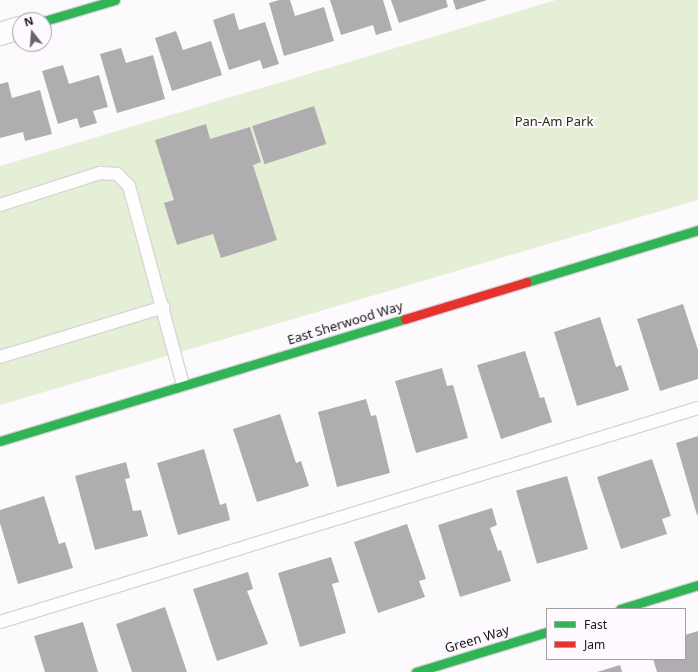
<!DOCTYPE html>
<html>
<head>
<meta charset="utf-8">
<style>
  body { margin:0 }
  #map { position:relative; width:698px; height:672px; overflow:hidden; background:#fcfafd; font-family:"Noto Sans",sans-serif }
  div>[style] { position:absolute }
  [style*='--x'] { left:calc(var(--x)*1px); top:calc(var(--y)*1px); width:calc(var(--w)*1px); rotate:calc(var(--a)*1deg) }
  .green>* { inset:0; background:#e4efd6 }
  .building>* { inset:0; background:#b0adb1; transform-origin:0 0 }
  .roads { filter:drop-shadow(1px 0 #d7d5d8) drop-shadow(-1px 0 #d7d5d8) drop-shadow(0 1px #d7d5d8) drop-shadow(0 -1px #d7d5d8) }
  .lane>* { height:12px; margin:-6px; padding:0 6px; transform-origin:6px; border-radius:6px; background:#fffeff }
  .street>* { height:22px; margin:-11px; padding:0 11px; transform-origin:11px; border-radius:11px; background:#fffeff }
  .fast>* { height:9px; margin:-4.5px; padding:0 4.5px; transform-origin:4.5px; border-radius:4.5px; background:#30b455 }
  .jam>* { height:9px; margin:-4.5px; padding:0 4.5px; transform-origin:4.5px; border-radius:4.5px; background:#e5322d }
  span { translate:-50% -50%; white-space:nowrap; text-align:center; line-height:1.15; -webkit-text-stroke:4px #fdf9fe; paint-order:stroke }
  .park-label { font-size:13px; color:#253111 }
  .street-label { font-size:13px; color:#19161a }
  .legend { position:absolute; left:546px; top:608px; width:140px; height:52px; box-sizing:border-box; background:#fdf9fe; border:1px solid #a29ea3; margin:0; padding:5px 7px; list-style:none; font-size:12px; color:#19161a }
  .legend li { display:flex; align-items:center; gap:8px; height:20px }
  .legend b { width:20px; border:1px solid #a29ea3 }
  .north { position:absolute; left:12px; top:12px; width:40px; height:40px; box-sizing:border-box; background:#fdf9fe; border:1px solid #a29ea3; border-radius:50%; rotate:343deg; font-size:11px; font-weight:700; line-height:16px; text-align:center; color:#19161a }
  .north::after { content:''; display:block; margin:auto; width:14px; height:18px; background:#686669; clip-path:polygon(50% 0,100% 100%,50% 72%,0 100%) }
</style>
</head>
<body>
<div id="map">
  <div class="green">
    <div style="clip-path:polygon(556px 0,698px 0,698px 200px,0 405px,0 166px)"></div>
  </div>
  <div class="building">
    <div style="clip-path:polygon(279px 0,290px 0,295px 16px,324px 7px,334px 41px,284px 56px,269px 3px)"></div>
    <div style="clip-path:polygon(330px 0,383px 0,392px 30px,376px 35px,373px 25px,341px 35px)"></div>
    <div style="clip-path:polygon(391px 0,446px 0,448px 7px,399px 23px)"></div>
    <div style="clip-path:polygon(453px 0,487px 0,456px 10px)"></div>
    <div style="clip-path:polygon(234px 13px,239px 30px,265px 22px,279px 64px,263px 69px,260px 60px,229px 70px,213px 20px)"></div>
    <div style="clip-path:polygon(176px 31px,183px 50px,211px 41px,222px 75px,172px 91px,155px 38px)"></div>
    <div style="clip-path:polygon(121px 48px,126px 63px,153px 55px,165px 99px,117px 113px,100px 54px)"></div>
    <div style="clip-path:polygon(63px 65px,69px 84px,99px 75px,108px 107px,93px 111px,97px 123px,80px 128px,77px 118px,58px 124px,42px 71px)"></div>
    <div style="clip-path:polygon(8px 82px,12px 98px,40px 90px,52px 134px,25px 141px,23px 132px,0 138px,0 84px)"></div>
    <div style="left:314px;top:106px;width:40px;height:65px;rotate:72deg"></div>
    <div style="clip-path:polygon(206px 124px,210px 139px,250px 127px,261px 162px,253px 165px,277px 240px,221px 258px,213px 234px,177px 245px,164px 203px,174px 200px,155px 140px)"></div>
    <div style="clip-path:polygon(683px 304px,698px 350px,698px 379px,660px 391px,637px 319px)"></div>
    <div style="clip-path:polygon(600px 317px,616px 367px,621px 365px,629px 390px,577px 406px,554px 332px)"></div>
    <div style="clip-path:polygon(525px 351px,540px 398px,544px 397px,552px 422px,501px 439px,477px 365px)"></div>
    <div style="clip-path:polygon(442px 368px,447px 386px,453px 385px,468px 438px,416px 453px,395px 381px)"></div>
    <div style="clip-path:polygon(366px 399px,371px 416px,376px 415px,390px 473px,337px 487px,318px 412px)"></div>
    <div style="clip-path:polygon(280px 414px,296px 463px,301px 461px,309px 486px,257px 502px,233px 429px)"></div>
    <div style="clip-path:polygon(698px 436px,698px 514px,697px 515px,676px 443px)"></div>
    <div style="clip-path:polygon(204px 449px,220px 505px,226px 503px,230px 520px,178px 535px,157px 463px)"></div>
    <div style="clip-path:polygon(652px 459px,671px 516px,662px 519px,667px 534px,621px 549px,597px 477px)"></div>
    <div style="clip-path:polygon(126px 462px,130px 478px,125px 479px,133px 511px,141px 510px,148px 536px,95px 550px,75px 476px)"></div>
    <div style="left:567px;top:476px;width:76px;height:53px;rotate:74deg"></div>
    <div style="clip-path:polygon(44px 496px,59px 544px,65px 542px,73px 568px,18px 584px,0 523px,0 510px)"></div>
    <div style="clip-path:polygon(492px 508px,497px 525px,490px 528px,498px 551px,501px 550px,511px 581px,460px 597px,438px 525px)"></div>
    <div style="clip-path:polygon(407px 524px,426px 579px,419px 581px,425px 597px,378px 613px,354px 542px)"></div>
    <div style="clip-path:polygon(331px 557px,339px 582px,332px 584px,346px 633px,300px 647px,278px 573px)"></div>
    <div style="clip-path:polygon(248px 572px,253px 589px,247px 591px,268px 644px,217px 661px,193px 589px)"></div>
    <div style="clip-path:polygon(165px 607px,187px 672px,132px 672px,116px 624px)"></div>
    <div style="clip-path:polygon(83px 622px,98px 672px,45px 672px,34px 636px)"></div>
    <div style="clip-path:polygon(698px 631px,698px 672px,657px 672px,653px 659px,685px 659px,685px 635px)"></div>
    <div style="clip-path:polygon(620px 665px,622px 672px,597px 672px)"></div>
  </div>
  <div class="roads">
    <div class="lane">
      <div style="--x:0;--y:205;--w:105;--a:-17.7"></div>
      <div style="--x:100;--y:173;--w:17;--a:3"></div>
      <div style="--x:117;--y:174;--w:17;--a:45"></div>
      <div style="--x:129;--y:186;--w:206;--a:74.8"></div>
      <div style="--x:0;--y:357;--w:171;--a:-17"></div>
      <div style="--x:0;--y:622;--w:730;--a:-17.05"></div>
    </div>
    <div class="street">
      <div style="--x:0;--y:34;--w:21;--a:-17"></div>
    </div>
    <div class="fast">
      <div style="--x:44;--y:21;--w:74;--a:-16.5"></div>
      <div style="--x:527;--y:282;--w:179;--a:-16.9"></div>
      <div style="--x:0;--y:441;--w:423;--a:-16.8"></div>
      <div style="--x:620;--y:609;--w:82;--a:-17.1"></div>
      <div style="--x:416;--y:672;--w:137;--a:-17"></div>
    </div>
    <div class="jam">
      <div style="--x:405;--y:319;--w:127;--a:-16.9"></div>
    </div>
  </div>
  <div class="park-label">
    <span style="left:554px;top:121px">Pan-Am Park</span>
  </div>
  <div class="street-label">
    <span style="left:345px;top:323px;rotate:-17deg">East Sherwood Way</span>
    <span style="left:477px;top:639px;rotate:-17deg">Green Way</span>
  </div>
  <ul class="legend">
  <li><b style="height:5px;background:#30b455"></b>Fast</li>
  <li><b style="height:5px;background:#e5322d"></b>Jam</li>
  </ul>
  <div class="north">N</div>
</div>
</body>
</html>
